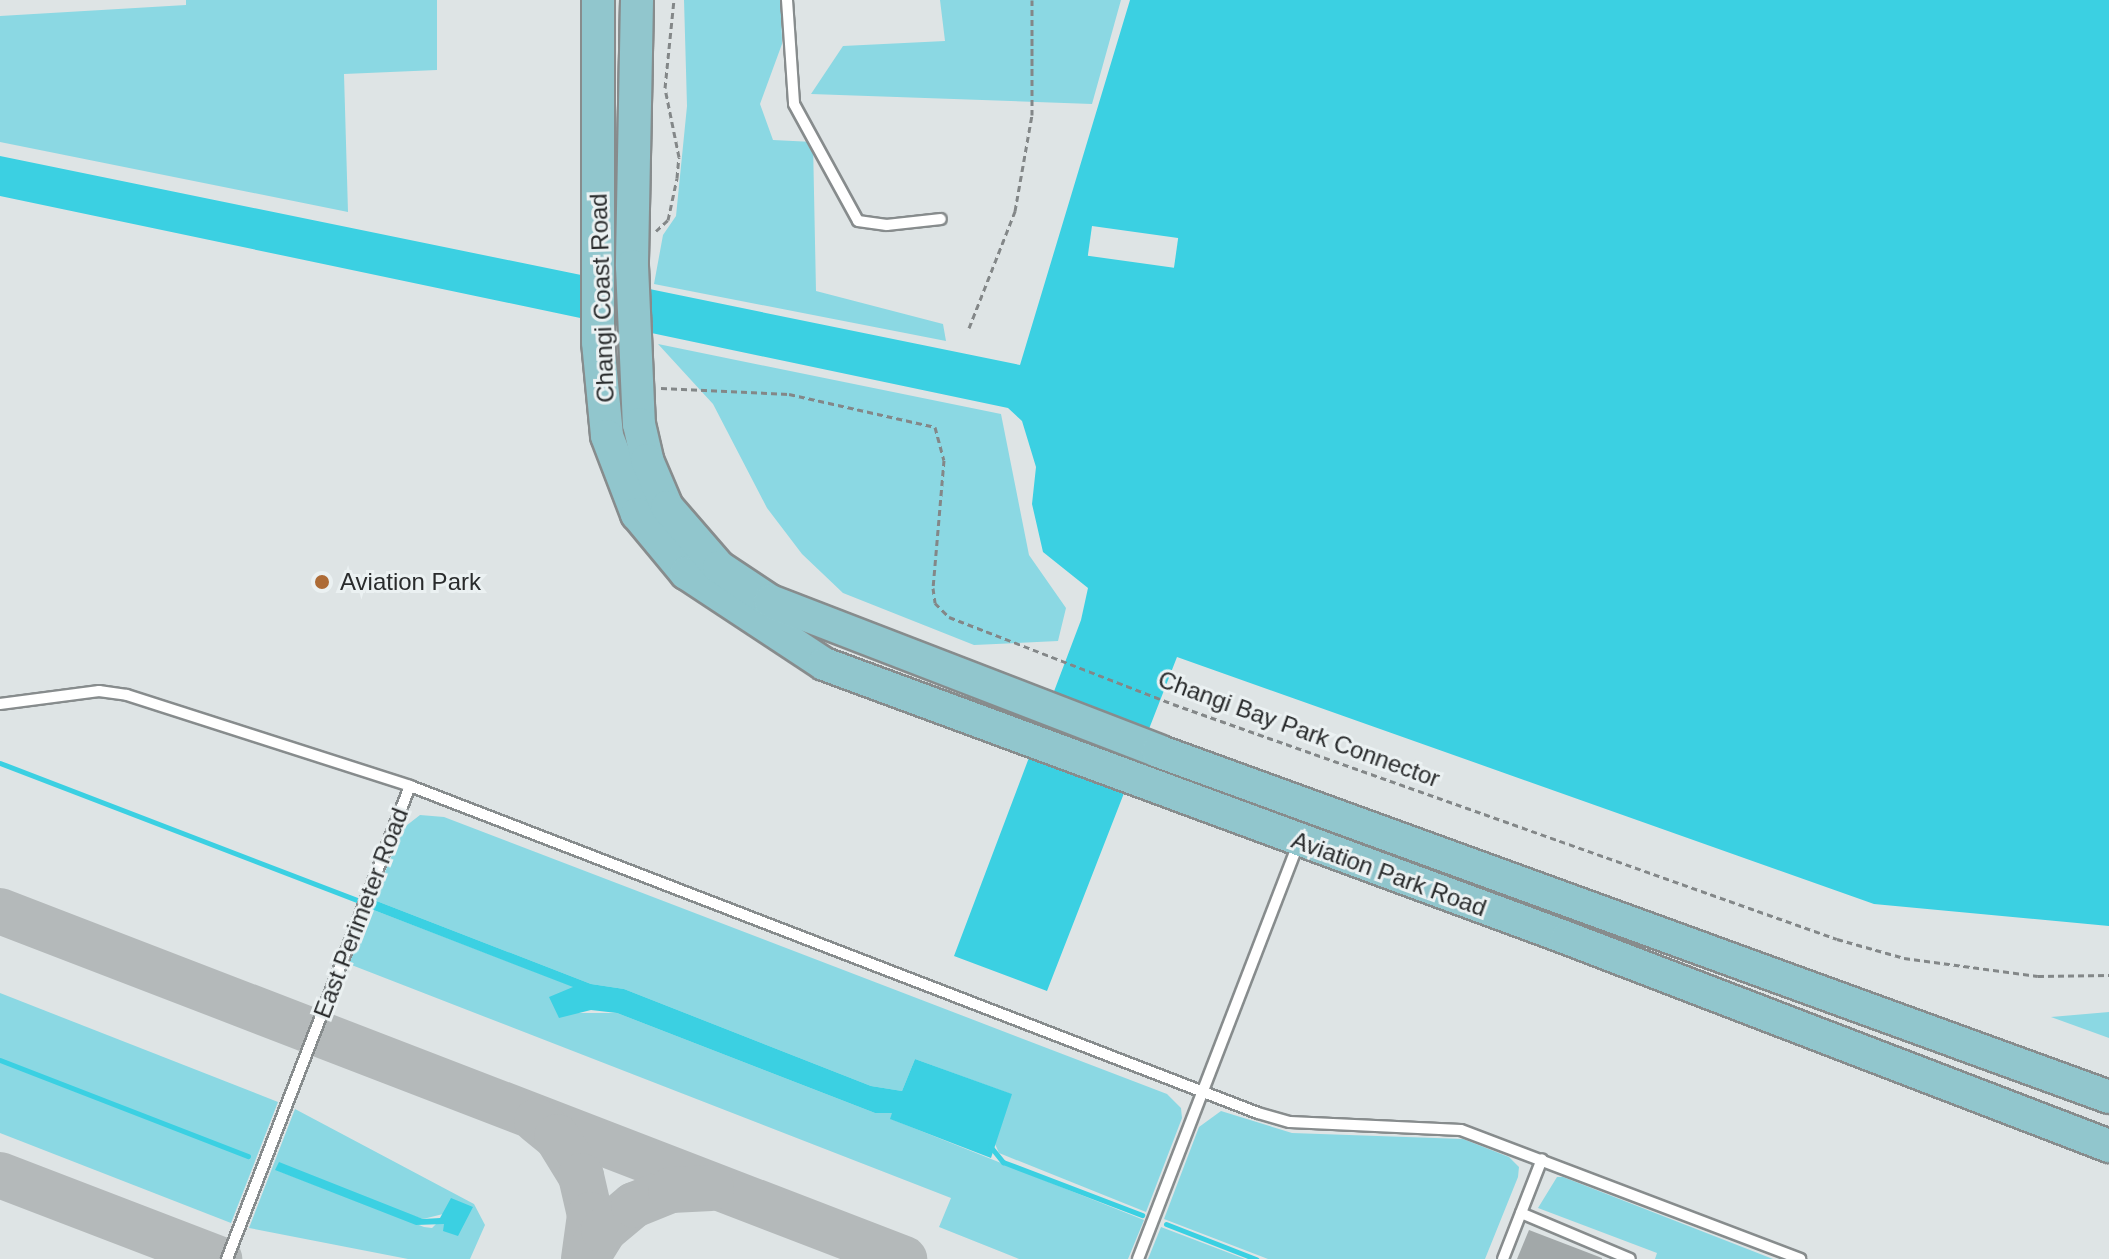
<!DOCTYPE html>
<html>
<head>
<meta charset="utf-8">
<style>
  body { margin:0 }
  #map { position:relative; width:2109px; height:1259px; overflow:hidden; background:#dee4e5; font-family:Arial,sans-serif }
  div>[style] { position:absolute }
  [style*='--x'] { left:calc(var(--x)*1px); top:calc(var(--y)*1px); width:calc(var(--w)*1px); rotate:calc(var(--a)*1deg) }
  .green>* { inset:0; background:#8bd8e3 }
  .water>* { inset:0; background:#3bd0e2 }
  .pier>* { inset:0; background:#dee4e5; transform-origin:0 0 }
  .stream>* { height:5px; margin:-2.5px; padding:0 2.5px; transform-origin:2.5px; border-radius:2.5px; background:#3bd0e2 }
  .taxiway>* { height:46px; margin:-23px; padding:0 23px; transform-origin:23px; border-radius:23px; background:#b4b9ba }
  .building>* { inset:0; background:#a2a8a9 }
  .path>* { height:3px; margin-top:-1.5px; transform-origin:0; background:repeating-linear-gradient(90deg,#838788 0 6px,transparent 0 10px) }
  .roads { filter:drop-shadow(2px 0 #878c8d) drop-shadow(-2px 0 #878c8d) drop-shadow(0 2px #878c8d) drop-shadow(0 -2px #878c8d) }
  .lane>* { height:10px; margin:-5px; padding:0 5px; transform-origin:5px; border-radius:5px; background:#fff }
  .primary>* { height:32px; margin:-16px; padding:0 16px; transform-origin:16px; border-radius:16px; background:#91c6cd }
  .dots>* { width:22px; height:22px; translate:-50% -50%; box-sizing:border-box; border:4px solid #ebf1f2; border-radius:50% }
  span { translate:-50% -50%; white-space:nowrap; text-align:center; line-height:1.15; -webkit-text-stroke:6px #ebf1f2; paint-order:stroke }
  .street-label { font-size:24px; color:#292b2c }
  .poi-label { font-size:24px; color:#292b2c }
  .left { translate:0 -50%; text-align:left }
</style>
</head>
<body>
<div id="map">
  <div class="green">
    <div style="clip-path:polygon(186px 0,437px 0,437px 70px,344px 74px,348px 212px,0 142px,0 16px,186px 5px)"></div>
    <div style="clip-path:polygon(684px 0,781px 0,782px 44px,760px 104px,773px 140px,813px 142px,816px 291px,943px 324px,946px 341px,654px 284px,663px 235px,676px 216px,687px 106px)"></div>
    <div style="clip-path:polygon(940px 0,1121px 0,1092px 104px,811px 94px,843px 46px,945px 41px)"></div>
    <div style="clip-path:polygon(658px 344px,1001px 414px,1029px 555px,1066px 608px,1058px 641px,974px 645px,843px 593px,802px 554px,767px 508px,713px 404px)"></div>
    <div style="clip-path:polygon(420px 815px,444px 817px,1167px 1094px,1181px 1108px,1182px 1118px,1146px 1212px,999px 1153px,995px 1144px,1011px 1094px,915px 1059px,902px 1091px,871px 1086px,624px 989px,591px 984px,374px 900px,402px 829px)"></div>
    <div style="clip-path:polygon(371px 909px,575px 987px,574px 1013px,617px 1013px,875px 1113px,893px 1113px,891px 1119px,1144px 1220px,1128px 1259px,1019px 1259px,939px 1227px,951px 1198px,349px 964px)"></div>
    <div style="clip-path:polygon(0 993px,278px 1102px,231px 1223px,0 1133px)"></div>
    <div style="clip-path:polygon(2109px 1012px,2109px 1038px,2051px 1017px)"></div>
    <div style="clip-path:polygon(evenodd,295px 1109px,474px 1204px,485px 1225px,470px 1259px,408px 1259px,249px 1228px,295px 1109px,276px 1170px,423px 1219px,447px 1213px,432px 1228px,424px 1227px,276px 1170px)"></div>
    <div style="clip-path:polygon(1221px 1111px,1292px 1133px,1463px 1139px,1509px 1157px,1519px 1167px,1518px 1177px,1485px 1259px,1268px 1259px,1164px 1219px,1199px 1127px)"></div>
    <div style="clip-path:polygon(1557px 1177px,1563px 1177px,1773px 1259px,1655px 1259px,1657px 1253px,1538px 1208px)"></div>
    <div style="clip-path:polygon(1161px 1227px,1245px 1259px,1148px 1259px)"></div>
  </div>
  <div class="water">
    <div style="clip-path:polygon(1130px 0,2109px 0,2109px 926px,1874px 904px,1177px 657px,1047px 991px,954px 956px,1081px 620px,1088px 588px,1043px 552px,1032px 504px,1036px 467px,1022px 421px,1008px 408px,0 196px,0 156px,1020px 365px)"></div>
    <div style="clip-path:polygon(374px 900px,591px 984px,624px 989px,871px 1086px,902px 1091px,915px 1059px,1012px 1094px,991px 1158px,890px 1119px,892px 1113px,875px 1113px,617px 1013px,591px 1010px,559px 1018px,549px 997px,573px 987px,371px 909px)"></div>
    <div style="clip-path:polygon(279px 1162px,423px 1219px,440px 1218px,451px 1198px,473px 1207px,458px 1236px,443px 1231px,444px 1224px,416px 1225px,275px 1170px)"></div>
  </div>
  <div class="pier">
    <div style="left:1092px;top:226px;width:87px;height:30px;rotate:8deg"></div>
  </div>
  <div class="stream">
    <div style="--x:0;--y:763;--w:382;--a:21"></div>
    <div style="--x:0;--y:1060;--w:266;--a:21.2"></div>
    <div style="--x:990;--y:1146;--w:21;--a:51"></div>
    <div style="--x:1003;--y:1162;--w:149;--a:20.9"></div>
    <div style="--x:1166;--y:1224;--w:97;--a:21.3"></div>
  </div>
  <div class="taxiway">
    <div style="--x:0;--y:911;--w:969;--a:21.05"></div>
    <div style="--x:537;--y:1121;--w:26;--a:39"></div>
    <div style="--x:557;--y:1137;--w:46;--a:58.4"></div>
    <div style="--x:581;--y:1176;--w:40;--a:77"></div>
    <div style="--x:590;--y:1215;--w:44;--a:97.8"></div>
    <div style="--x:0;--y:1175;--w:235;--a:21"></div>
    <div style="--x:586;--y:1259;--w:34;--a:-58"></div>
    <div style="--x:604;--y:1230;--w:39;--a:-40"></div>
    <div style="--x:634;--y:1205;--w:40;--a:-22"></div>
    <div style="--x:671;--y:1190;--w:40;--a:-2.9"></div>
  </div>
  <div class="building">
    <div style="clip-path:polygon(1529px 1230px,1602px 1258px,1602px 1259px,1517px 1259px)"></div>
  </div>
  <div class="path">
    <div style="--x:656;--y:231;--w:16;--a:-43"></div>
    <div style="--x:668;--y:220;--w:43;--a:-77.9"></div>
    <div style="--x:677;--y:178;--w:21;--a:-85"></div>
    <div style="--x:679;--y:157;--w:70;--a:-101.5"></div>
    <div style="--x:665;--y:88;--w:88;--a:-84.2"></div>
    <div style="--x:969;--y:328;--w:126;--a:-68.5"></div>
    <div style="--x:1015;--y:211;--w:97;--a:-80"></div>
    <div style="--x:1032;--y:115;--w:115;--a:-90"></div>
    <div style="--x:661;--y:388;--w:128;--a:2.7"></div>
    <div style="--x:789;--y:394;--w:150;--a:12.7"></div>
    <div style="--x:935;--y:427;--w:34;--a:75"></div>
    <div style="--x:944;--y:460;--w:128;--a:94.9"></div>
    <div style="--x:933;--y:588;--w:15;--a:82"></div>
    <div style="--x:935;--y:603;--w:20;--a:45"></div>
    <div style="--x:949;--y:617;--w:240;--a:21.2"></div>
    <div style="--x:1173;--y:704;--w:704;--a:19.49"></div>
    <div style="--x:1837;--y:939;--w:70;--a:15.8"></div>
    <div style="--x:1904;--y:958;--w:135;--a:7.7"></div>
    <div style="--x:2038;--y:976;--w:71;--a:-0.8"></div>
  </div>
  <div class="roads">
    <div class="lane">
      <div style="--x:787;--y:0;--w:104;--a:86.1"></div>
      <div style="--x:794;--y:104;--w:133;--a:61.3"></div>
      <div style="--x:858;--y:221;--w:29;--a:8"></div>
      <div style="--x:887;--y:225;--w:54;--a:-6.3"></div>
      <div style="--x:0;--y:704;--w:100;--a:-7.5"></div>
      <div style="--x:99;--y:691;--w:28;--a:8"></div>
      <div style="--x:127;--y:695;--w:297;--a:17.8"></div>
      <div style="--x:410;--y:786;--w:909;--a:21.09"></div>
      <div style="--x:1258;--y:1113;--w:33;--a:16"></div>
      <div style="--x:1290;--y:1122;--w:171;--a:2.7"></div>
      <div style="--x:1461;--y:1130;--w:363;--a:20.8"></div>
      <div style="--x:1521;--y:1213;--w:118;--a:22.9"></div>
      <div style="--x:227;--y:1259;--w:507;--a:-68.85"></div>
      <div style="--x:1138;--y:1259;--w:445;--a:-68.9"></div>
      <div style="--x:1503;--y:1259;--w:107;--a:-68.7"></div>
    </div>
    <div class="primary">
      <div style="--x:598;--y:0;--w:342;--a:90"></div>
      <div style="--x:598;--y:342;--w:94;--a:84.5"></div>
      <div style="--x:607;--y:436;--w:84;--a:69"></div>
      <div style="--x:637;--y:514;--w:77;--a:50.3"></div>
      <div style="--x:686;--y:573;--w:165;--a:33.4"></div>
      <div style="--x:824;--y:664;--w:792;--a:20.24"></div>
      <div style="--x:1567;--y:938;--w:581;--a:20.99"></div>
      <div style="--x:637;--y:0;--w:266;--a:91.1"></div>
      <div style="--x:632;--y:266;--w:158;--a:87.5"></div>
      <div style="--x:639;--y:424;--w:37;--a:77"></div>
      <div style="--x:647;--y:460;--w:51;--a:66.9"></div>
      <div style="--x:667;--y:507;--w:79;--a:49.1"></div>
      <div style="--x:719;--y:567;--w:61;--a:33.7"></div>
      <div style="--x:770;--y:601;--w:416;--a:21.1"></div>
      <div style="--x:1158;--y:751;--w:1012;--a:19.99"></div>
    </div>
  </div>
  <div class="dots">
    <div style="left:322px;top:582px;background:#ad6b36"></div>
  </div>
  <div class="street-label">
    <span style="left:602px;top:298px;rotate:-92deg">Changi Coast Road</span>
    <span style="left:1299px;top:729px;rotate:20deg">Changi Bay Park Connector</span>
    <span style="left:1389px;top:874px;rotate:20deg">Aviation Park Road</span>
    <span style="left:361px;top:913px;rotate:-69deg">East Perimeter Road</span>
  </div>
  <div class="poi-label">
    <span class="left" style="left:340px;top:582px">Aviation Park</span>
  </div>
</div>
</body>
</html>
